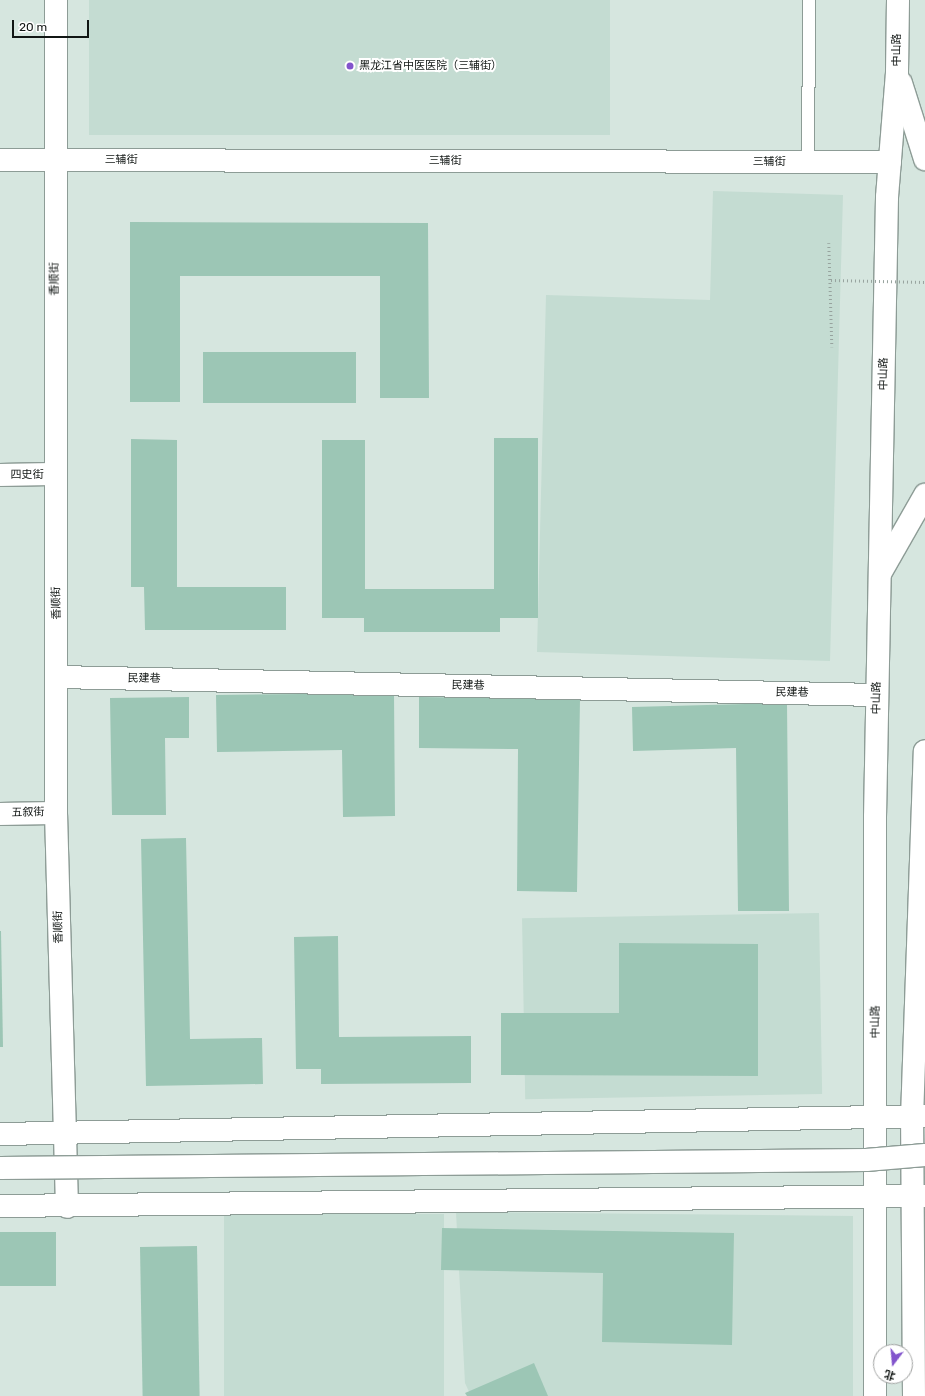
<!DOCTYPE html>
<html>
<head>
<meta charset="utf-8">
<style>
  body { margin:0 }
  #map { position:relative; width:925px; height:1396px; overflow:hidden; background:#d6e6df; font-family:Rubik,"Noto Sans SC",sans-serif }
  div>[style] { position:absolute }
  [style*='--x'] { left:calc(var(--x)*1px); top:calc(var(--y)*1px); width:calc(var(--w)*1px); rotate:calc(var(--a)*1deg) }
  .built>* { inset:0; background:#c4dcd2; transform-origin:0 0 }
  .building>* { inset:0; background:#9cc6b5; transform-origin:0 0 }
  .path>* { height:2.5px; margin-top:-1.25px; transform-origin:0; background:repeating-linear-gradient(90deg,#97a39e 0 1px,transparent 0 4px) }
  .roads { filter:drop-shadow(1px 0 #8d9c96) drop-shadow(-1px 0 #8d9c96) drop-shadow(0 1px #8d9c96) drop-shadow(0 -1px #8d9c96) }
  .lane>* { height:12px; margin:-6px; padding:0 6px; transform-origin:6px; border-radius:6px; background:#fff }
  .street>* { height:22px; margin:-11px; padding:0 11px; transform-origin:11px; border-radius:11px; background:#fff }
  .secondary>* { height:22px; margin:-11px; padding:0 11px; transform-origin:11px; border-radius:11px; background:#fff }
  .primary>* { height:22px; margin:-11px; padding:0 11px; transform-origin:11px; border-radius:11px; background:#fff }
  .path-bridge>* { height:2.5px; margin-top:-1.25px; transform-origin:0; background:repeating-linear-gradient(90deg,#97a39e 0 1px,transparent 0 4px) }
  .bridges { filter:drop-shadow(1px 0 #8d9c96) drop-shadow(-1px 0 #8d9c96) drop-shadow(0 1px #8d9c96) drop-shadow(0 -1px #8d9c96) }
  .secondary-bridge>* { height:22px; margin:-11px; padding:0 11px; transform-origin:11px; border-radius:11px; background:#fff }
  .dots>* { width:11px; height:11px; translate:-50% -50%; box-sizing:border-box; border:2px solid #fff; border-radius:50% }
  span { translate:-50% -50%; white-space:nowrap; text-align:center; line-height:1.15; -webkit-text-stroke:4px #fff; paint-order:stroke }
  .street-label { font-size:11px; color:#111614 }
  .poi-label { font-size:11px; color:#111614 }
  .left { translate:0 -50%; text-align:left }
  .north { position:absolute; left:873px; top:1344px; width:40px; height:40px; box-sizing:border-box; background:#fff; border:1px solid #a0a2a1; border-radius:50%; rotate:196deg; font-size:11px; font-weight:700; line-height:16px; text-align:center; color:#111614 }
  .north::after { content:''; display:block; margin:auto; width:14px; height:18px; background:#8254cc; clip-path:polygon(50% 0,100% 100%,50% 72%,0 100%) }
  .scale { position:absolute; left:12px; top:20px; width:77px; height:18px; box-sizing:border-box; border:2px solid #111614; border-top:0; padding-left:5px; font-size:12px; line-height:14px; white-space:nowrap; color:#111614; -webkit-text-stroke:3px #fff; paint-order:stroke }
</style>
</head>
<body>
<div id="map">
  <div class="built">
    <div style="left:89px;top:0;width:521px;height:135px"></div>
    <div style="clip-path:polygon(713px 191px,843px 195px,830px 661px,537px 652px,546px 295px,710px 300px)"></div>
    <div style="left:819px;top:913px;width:181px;height:297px;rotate:89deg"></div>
    <div style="clip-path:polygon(456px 1212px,853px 1216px,853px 1396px,471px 1396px,465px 1383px)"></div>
    <div style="left:224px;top:1214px;width:220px;height:182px"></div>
  </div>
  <div class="building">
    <div style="clip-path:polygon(130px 222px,428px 223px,429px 398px,380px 398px,380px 276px,180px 276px,180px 402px,130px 402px)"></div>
    <div style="left:203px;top:352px;width:153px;height:51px"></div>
    <div style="clip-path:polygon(494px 438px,538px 438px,538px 618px,500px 618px,500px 632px,364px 632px,364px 618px,322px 618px,322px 440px,365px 440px,365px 589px,494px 589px)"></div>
    <div style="clip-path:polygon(131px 439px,177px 440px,177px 587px,286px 587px,286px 630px,145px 630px,144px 587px,131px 587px)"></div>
    <div style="clip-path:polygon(394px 693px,395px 816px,343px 817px,342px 750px,217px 752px,216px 695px)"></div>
    <div style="clip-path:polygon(189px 697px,189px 738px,165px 738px,166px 815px,112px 815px,110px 698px)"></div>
    <div style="clip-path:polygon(419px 697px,580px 699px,577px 892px,517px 891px,518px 749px,419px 748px)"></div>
    <div style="clip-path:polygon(787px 703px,789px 911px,738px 911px,736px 748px,633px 751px,632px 707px)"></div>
    <div style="clip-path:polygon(186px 838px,190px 1039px,262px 1038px,263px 1084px,146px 1086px,141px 839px)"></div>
    <div style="clip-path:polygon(0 931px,1px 931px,3px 1047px,0 1047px)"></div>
    <div style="clip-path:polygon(338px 936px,339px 1037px,471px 1036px,471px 1083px,321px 1084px,321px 1069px,296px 1069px,294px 937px)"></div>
    <div style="clip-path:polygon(619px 943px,758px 944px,758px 1076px,501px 1075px,501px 1013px,619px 1013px)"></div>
    <div style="clip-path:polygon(442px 1228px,734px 1233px,732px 1345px,602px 1342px,603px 1273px,441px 1270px)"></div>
    <div style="left:0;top:1232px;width:56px;height:54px"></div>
    <div style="left:197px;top:1246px;width:150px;height:57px;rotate:89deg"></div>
    <div style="clip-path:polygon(534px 1363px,548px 1396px,467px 1396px,465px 1393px)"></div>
  </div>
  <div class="path">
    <div style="--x:829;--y:243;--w:104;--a:88.3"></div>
  </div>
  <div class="roads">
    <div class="lane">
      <div style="--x:808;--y:162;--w:162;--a:-89.6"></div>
    </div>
    <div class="street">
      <div style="--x:58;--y:677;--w:819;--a:1.26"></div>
    </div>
    <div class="secondary">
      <div style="--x:56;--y:0;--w:813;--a:90"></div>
      <div style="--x:56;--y:813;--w:394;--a:88.4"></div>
      <div style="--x:0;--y:160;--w:890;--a:0.13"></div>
      <div style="--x:0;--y:475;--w:54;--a:-1.1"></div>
      <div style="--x:0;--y:814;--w:56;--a:-1"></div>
      <div style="--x:0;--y:1134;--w:925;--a:-1.11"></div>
      <div style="--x:0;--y:1206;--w:925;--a:-0.62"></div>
    </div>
    <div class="primary">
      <div style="--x:901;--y:83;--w:80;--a:72.5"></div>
      <div style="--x:881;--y:572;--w:89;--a:-60.3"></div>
      <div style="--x:875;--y:1396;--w:579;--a:-90"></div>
      <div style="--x:875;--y:817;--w:620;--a:-88.89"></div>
      <div style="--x:887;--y:197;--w:125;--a:-85.4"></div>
      <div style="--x:897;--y:72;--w:72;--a:-89.2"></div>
      <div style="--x:914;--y:1396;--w:278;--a:-90.4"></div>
      <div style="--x:912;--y:1118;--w:367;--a:-88"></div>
    </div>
  </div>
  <div class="path-bridge">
    <div style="--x:831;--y:280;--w:94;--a:1.2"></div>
  </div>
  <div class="bridges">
    <div class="secondary-bridge">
      <div style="--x:0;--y:1168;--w:866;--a:-0.53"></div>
      <div style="--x:866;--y:1160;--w:59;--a:-4.8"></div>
    </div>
  </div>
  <div class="dots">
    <div style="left:350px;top:66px;background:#8254cc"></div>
  </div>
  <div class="street-label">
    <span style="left:897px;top:50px;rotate:-90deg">中山路</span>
    <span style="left:121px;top:160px">三辅街</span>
    <span style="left:445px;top:161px">三辅街</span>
    <span style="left:769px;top:162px">三辅街</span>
    <span style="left:55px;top:279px;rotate:-90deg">香顺街</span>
    <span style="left:884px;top:374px;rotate:-89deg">中山路</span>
    <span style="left:27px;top:475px">四史街</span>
    <span style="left:57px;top:603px;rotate:-91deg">香顺街</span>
    <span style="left:144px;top:679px;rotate:1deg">民建巷</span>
    <span style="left:468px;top:686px;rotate:1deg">民建巷</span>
    <span style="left:792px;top:693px;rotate:1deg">民建巷</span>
    <span style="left:877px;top:698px;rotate:-89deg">中山路</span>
    <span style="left:28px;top:813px;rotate:-1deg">五叙街</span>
    <span style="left:59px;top:927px;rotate:-91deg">香顺街</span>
    <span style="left:876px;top:1022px;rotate:-90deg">中山路</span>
  </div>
  <div class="poi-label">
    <span class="left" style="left:359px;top:66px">黑龙江省中医医院（三辅街）</span>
  </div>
  <div class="north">北</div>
  <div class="scale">20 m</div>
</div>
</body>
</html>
